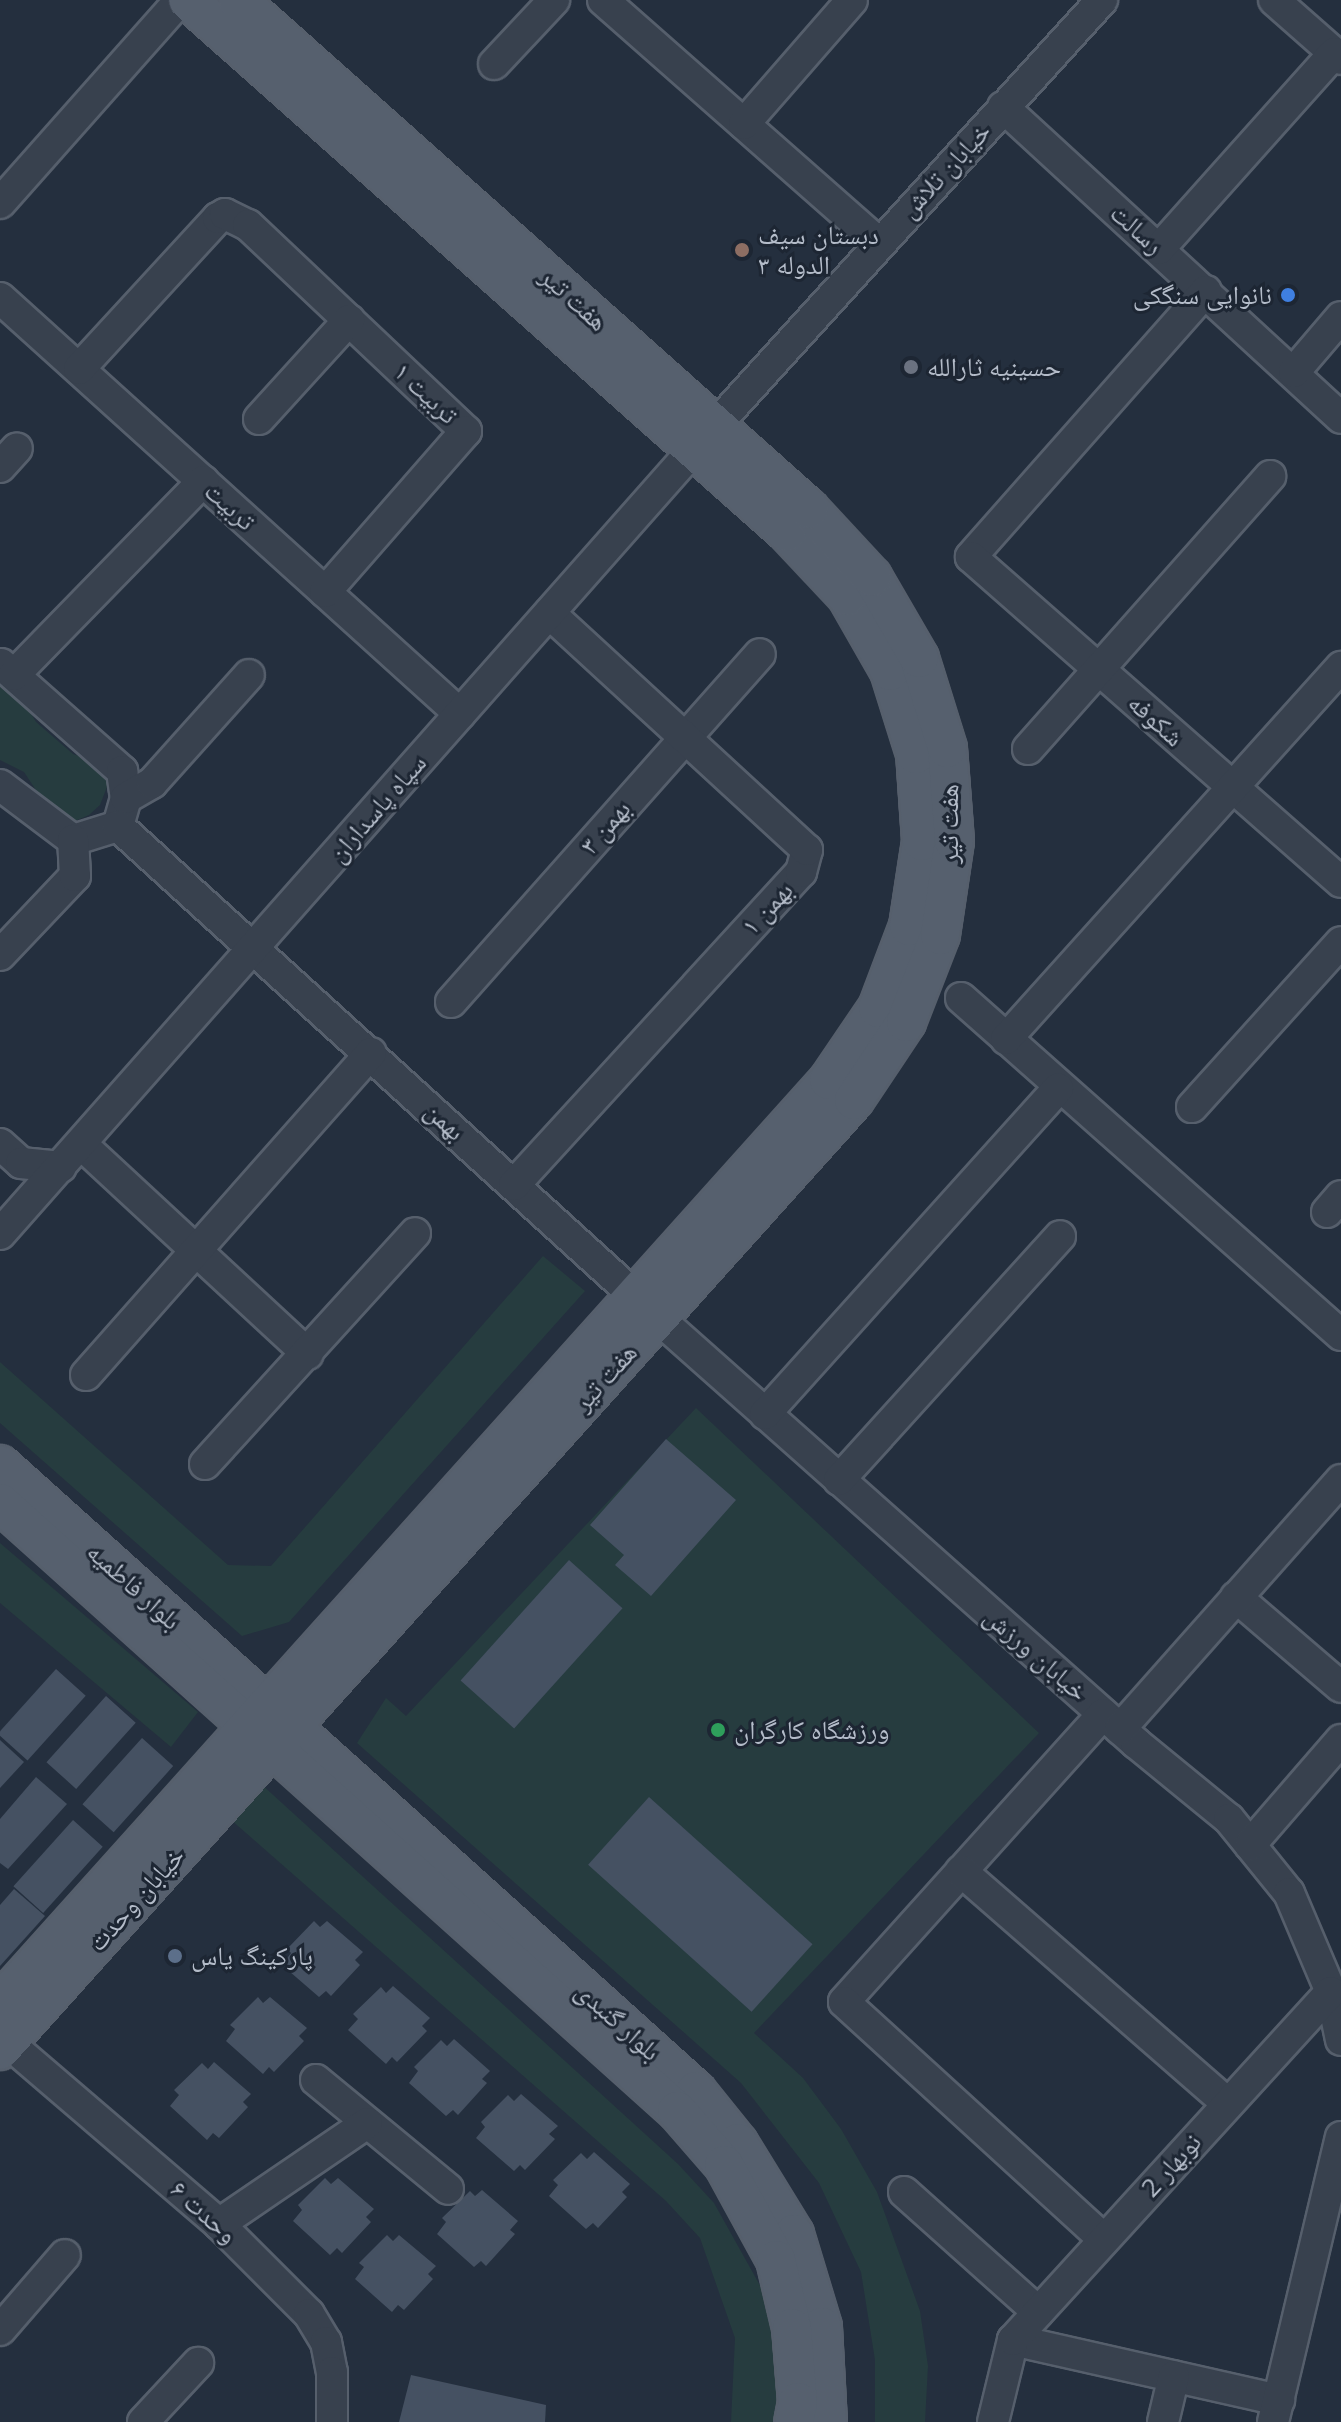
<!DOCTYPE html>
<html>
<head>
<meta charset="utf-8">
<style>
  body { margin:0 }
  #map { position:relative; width:1341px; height:2422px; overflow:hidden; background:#242f3e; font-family:"Open Sans","Noto Naskh Arabic",sans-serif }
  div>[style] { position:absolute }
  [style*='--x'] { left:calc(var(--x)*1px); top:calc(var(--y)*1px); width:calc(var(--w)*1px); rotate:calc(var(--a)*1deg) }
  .green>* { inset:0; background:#263c3f }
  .building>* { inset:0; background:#455162; transform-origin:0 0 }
  .roads { filter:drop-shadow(2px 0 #565f6c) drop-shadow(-2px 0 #565f6c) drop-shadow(0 2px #565f6c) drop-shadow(0 -2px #565f6c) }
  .minor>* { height:30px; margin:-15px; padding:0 15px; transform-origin:15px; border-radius:15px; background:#38414e }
  .major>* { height:38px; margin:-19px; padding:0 19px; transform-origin:19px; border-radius:19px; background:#56606e }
  .dots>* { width:22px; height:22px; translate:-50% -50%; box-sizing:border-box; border:4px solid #1d2633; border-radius:50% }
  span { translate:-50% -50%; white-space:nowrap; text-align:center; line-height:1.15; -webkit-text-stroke:6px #1d2633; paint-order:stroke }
  .street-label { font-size:26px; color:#b4bcc9 }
  .poi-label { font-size:26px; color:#b4bcc9 }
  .left { translate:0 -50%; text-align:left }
  .right { translate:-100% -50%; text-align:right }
</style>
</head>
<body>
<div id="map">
  <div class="green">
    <div style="clip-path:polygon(0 679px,23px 700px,36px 722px,73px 754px,99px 763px,110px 779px,100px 805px,89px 815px,75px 821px,53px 816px,24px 772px,0 760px)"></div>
    <div style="clip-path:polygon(543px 1256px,585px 1291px,289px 1622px,242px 1636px,0 1423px,0 1362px,228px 1565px,271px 1566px)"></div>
    <div style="clip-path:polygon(696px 1408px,1039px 1733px,754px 2033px,803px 2078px,841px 2129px,877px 2192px,920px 2311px,928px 2366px,925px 2422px,875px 2422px,875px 2360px,861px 2272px,819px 2183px,741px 2083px,357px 1743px,386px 1698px,406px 1716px)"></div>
    <div style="clip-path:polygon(0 1543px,198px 1712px,171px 1747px,0 1603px)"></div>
    <div style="clip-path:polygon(260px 1783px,678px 2164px,714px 2203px,762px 2289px,775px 2339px,781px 2391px,778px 2422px,731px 2422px,735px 2338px,700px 2238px,666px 2201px,230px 1819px)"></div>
  </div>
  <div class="building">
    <div style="clip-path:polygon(666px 1439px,736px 1500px,651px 1596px,615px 1565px,624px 1555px,590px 1525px)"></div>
    <div style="left:569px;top:1560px;width:72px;height:162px;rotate:42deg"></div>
    <div style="left:56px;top:1669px;width:40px;height:87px;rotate:42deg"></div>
    <div style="left:106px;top:1696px;width:40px;height:89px;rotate:42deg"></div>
    <div style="left:142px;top:1738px;width:42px;height:89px;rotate:42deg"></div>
    <div style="clip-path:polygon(0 1740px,24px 1762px,0 1788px)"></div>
    <div style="clip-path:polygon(36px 1777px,67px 1804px,8px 1869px,0 1863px,0 1819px)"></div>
    <div style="left:649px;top:1797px;width:220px;height:91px;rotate:42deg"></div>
    <div style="left:73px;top:1820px;width:40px;height:89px;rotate:42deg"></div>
    <div style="clip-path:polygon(14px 1889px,45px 1916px,0 1966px,0 1905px)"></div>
    <div style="clip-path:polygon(314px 1921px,320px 1927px,327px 1921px,363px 1952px,355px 1960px,360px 1965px,331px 1996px,326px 1991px,319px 1997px,282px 1965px,291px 1953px,287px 1949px)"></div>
    <div style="clip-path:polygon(393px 1986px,430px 2018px,422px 2026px,427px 2031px,397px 2062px,392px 2057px,386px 2064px,348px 2030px,358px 2019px,353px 2014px,381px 1987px,386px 1993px)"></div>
    <div style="clip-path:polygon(258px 1997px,263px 2003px,270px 1997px,307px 2028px,299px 2036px,304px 2041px,274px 2072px,269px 2067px,263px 2074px,226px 2041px,235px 2029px,230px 2025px)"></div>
    <div style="clip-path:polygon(454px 2039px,490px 2071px,482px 2079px,487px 2083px,458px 2115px,453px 2110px,446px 2116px,409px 2083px,418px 2071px,414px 2067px,441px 2040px,447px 2046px)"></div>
    <div style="clip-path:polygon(214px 2062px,251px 2094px,243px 2102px,248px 2107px,219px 2138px,213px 2133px,207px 2140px,170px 2106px,179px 2095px,174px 2090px,202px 2063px,208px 2069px)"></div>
    <div style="clip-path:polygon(521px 2094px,558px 2126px,549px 2134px,555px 2139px,525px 2170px,520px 2165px,514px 2171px,476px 2138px,485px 2127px,481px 2122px,508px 2095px,514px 2101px)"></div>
    <div style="clip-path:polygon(594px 2152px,630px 2184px,622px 2192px,627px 2197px,598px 2228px,593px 2223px,586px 2229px,549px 2196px,558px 2185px,553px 2180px,581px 2153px,587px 2159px)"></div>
    <div style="clip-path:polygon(325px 2178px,331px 2184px,338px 2178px,374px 2209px,366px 2217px,371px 2222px,342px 2253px,337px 2248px,330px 2255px,293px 2221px,302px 2210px,298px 2205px)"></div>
    <div style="clip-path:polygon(482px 2190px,518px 2221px,510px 2230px,515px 2234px,486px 2266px,481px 2261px,474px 2267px,437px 2234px,446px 2222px,442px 2218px,470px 2191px,475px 2196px)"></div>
    <div style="clip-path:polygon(387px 2235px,393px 2241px,399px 2235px,436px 2266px,428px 2274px,433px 2279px,404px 2310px,398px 2305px,392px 2312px,355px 2279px,364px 2267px,359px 2263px)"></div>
    <div style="clip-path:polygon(411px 2375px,546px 2405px,545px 2422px,399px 2422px)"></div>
  </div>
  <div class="roads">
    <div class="minor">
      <div style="--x:603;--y:0;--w:368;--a:41.4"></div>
      <div style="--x:1274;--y:0;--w:89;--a:41.4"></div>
      <div style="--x:494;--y:64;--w:88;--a:-46.8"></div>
      <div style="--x:1003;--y:107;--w:459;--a:42.6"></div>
      <div style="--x:744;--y:124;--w:164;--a:-48.9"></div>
      <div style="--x:0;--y:203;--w:271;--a:-48.4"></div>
      <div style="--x:1159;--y:249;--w:263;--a:-48.2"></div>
      <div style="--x:1206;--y:291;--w:355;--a:131.5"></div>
      <div style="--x:971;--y:557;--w:492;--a:41.3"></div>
      <div style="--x:0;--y:298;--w:620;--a:42.12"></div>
      <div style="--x:79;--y:369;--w:205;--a:-47.4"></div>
      <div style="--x:218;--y:218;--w:8;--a:-30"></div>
      <div style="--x:225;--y:214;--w:25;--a:26"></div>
      <div style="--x:248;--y:225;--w:300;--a:43.4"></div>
      <div style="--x:466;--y:431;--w:214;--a:131.2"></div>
      <div style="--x:1294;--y:372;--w:72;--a:-49.5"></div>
      <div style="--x:259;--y:419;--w:134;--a:-47.7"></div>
      <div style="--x:0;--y:467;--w:25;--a:-48"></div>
      <div style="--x:1;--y:664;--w:162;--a:41.5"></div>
      <div style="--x:122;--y:771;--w:27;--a:82"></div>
      <div style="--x:126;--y:798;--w:29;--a:106"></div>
      <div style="--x:14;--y:675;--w:271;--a:-45.7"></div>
      <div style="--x:1028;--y:749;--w:365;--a:-48.4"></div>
      <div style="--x:0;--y:785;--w:91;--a:37"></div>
      <div style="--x:73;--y:840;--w:47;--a:-17.3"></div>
      <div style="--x:126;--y:798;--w:30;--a:-30"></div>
      <div style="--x:152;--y:783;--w:145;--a:-48.1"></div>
      <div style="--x:118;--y:826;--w:699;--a:42.27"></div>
      <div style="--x:0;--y:955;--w:109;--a:-46.5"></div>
      <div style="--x:75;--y:876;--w:36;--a:-93"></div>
      <div style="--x:961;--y:998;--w:508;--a:41.57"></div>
      <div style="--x:451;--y:1002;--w:465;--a:-48.4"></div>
      <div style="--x:1006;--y:1039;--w:501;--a:-48"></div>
      <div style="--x:1192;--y:1107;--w:222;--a:-47.9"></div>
      <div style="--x:0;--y:1144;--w:28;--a:42"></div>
      <div style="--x:21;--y:1163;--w:40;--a:5.7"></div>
      <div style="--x:81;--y:1144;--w:309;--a:42.8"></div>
      <div style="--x:514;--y:1185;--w:425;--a:-47.5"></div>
      <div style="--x:801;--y:872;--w:23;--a:-75"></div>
      <div style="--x:807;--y:850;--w:350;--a:-137.4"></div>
      <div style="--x:1327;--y:1212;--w:21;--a:-49"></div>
      <div style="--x:0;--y:1234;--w:1048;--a:-48.52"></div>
      <div style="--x:694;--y:449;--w:607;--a:-47.74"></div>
      <div style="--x:658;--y:1318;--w:640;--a:41.64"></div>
      <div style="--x:1136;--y:1743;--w:120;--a:39.3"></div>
      <div style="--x:1229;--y:1819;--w:95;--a:51"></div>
      <div style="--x:1289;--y:1893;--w:108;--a:67"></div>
      <div style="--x:1331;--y:1992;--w:49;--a:78.2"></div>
      <div style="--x:86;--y:1375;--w:430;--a:-48.5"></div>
      <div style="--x:765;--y:1414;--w:438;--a:-48"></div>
      <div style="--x:205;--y:1464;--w:312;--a:-47.7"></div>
      <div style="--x:839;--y:1480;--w:329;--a:-47.8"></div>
      <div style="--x:1236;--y:1597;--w:138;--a:40.6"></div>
      <div style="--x:1103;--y:1714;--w:387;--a:132"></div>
      <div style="--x:844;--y:2002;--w:352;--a:42.4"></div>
      <div style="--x:1120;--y:1729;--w:333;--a:-48.4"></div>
      <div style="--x:1250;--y:1845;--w:139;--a:-49.1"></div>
      <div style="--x:961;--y:1871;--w:353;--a:41.1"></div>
      <div style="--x:0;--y:2036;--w:289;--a:40.6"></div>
      <div style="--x:219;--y:2224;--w:127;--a:45"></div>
      <div style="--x:309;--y:2314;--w:33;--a:59"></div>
      <div style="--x:326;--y:2342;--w:31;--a:79"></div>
      <div style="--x:332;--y:2372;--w:50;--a:90"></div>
      <div style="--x:316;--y:2080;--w:171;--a:39.5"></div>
      <div style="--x:904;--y:2192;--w:180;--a:41.8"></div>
      <div style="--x:219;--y:2224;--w:179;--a:-34.3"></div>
      <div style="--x:0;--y:2330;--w:99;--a:-49.1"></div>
      <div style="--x:1013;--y:2340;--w:273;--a:12.7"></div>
      <div style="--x:143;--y:2422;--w:81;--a:-47"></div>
      <div style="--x:993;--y:2422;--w:84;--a:-76.3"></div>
      <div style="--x:1013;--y:2340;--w:471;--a:-47.6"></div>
      <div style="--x:1163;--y:2422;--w:47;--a:-76.6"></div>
      <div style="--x:1273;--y:2422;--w:293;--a:-76.6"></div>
    </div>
    <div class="major">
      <div style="--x:0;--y:1465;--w:936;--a:41.97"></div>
      <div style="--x:696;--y:2091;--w:67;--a:51.1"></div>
      <div style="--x:738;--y:2143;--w:107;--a:58.4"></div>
      <div style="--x:794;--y:2234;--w:97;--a:73.2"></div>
      <div style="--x:822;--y:2327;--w:95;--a:87"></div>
      <div style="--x:0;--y:1503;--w:910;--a:41.93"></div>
      <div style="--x:677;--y:2111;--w:72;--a:49"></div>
      <div style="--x:724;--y:2165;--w:108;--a:61.3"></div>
      <div style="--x:776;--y:2260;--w:70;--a:76.8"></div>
      <div style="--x:792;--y:2328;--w:74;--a:85.4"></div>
      <div style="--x:798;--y:2402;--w:20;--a:101"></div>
      <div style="--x:0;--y:2003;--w:1241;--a:-48.07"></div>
      <div style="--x:829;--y:1080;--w:87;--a:-55.8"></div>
      <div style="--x:878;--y:1008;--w:88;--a:-69.3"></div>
      <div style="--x:909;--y:926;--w:86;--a:-81.3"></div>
      <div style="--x:922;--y:841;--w:87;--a:-93.9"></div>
      <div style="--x:916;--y:754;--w:87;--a:-107.4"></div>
      <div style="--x:890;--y:671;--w:86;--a:-119.8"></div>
      <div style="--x:847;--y:596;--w:88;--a:-133.2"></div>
      <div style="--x:787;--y:532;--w:801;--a:-138.39"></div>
      <div style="--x:0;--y:2050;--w:1277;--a:-48.05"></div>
      <div style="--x:854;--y:1100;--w:94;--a:-56.3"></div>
      <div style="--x:906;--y:1022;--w:93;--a:-68.7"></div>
      <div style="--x:940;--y:935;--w:95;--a:-81.5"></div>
      <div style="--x:954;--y:841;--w:93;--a:-94.3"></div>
      <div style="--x:947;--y:748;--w:94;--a:-107.3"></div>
      <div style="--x:919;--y:658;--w:94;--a:-120.1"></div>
      <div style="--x:872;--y:577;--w:93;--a:-132.8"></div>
      <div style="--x:809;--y:509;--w:765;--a:-138.29"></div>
    </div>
  </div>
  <div class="dots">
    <div style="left:742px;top:250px;background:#8d6e63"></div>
    <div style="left:1288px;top:295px;background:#3f7fe0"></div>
    <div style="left:911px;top:367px;background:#6b7280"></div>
    <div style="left:718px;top:1730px;background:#2e9e5b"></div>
    <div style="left:175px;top:1956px;background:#5c6f8a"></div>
  </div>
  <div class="street-label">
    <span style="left:945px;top:170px;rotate:-47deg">خیابان تلاش</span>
    <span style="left:1137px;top:229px;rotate:42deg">رسالت</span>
    <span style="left:574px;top:299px;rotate:42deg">هفت تیر</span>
    <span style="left:426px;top:393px;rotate:43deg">تربیت ۱</span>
    <span style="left:230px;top:506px;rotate:42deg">تربیت</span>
    <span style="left:1156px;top:720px;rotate:42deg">شکوفه</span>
    <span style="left:377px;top:808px;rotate:-49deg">سپاه پاسداران</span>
    <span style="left:949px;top:824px;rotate:-90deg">هفت تیر</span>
    <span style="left:605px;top:827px;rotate:-49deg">بهمن ۳</span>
    <span style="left:767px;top:908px;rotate:-47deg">بهمن ۱</span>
    <span style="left:445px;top:1121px;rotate:43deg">بهمن</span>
    <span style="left:605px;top:1377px;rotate:-48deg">هفت تیر</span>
    <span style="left:134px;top:1586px;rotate:42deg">بلوار فاطمیه</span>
    <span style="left:1036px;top:1654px;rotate:41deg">خیابان ورزش</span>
    <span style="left:136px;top:1899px;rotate:-48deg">خیابان وحدت</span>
    <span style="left:618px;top:2021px;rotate:42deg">بلوار گنبدی</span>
    <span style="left:1171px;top:2165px;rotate:-48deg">نوبهار 2</span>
    <span style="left:204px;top:2212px;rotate:42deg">وحدت ۶</span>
  </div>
  <div class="poi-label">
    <span class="left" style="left:758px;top:250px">دبستان سیف<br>الدوله ۳</span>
    <span class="right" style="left:1272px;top:295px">نانوایی سنگکی</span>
    <span class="left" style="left:927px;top:367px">حسینیه ثارالله</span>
    <span class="left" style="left:734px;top:1730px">ورزشگاه کارگران</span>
    <span class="left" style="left:191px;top:1956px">پارکینگ یاس</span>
  </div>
</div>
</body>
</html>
